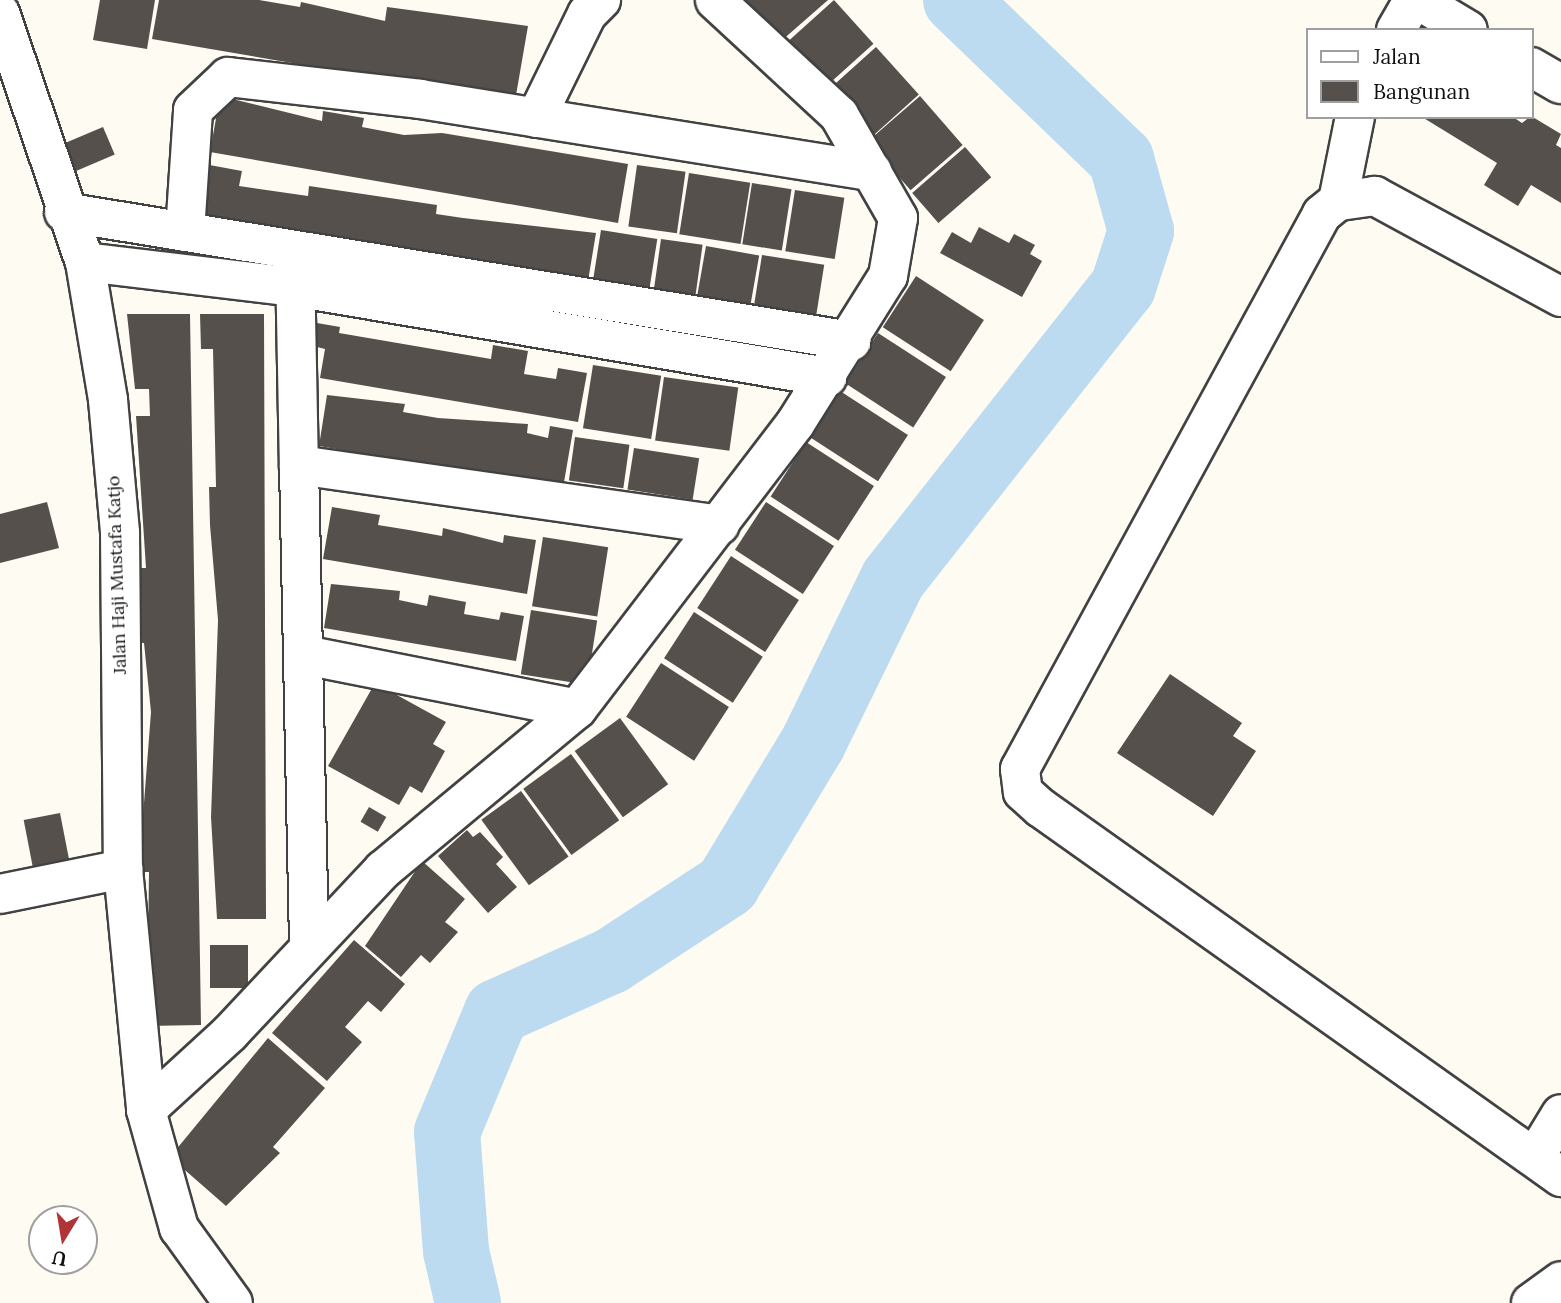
<!DOCTYPE html>
<html>
<head>
<meta charset="utf-8">
<style>
  body { margin:0 }
  #map { position:relative; width:1561px; height:1303px; overflow:hidden; background:#fdfbf2; font-family:Lora,serif }
  div>[style] { position:absolute }
  [style*='--x'] { left:calc(var(--x)*1px); top:calc(var(--y)*1px); width:calc(var(--w)*1px); rotate:calc(var(--a)*1deg) }
  .river>* { height:66px; margin:-33px; padding:0 33px; transform-origin:33px; border-radius:33px; background:#bcdbf0 }
  .building>* { inset:0; background:#56504c; transform-origin:0 0 }
  .roads { filter:drop-shadow(2px 0 #424242) drop-shadow(-2px 0 #424242) drop-shadow(0 2px #424242) drop-shadow(0 -2px #424242) }
  .minor>* { height:38px; margin:-19px; padding:0 19px; transform-origin:19px; border-radius:19px; background:#fff }
  span { translate:-50% -50%; white-space:nowrap; text-align:center; line-height:1.15; -webkit-text-stroke:7px #fff; paint-order:stroke }
  .street-label { font-size:18px; color:#0f0f0f }
  .legend { position:absolute; left:1306px; top:28px; width:228px; height:91px; box-sizing:border-box; background:#fff; border:2px solid #9f9f9f; margin:0; padding:9px 12px; list-style:none; font-size:21px; color:#0f0f0f }
  .legend li { display:flex; align-items:center; gap:14px; height:35px }
  .legend b { width:35px; border:2px solid #9f9f9f }
  .north { position:absolute; left:28px; top:1205px; width:70px; height:70px; box-sizing:border-box; background:#fff; border:2px solid #9f9f9f; border-radius:50%; rotate:191deg; font-size:19px; font-weight:700; line-height:28px; text-align:center; color:#0f0f0f }
  .north::after { content:''; display:block; margin:auto; width:24px; height:32px; background:#b03539; clip-path:polygon(50% 0,100% 100%,50% 72%,0 100%) }
</style>
</head>
<body>
<div id="map">
  <div class="river">
    <div style="--x:468;--y:1303;--w:53;--a:-103"></div>
    <div style="--x:456;--y:1251;--w:119;--a:-94.3"></div>
    <div style="--x:447;--y:1132;--w:130;--a:-67.4"></div>
    <div style="--x:497;--y:1012;--w:125;--a:-24.1"></div>
    <div style="--x:611;--y:961;--w:139;--a:-33.2"></div>
    <div style="--x:727;--y:885;--w:166;--a:-58.8"></div>
    <div style="--x:813;--y:743;--w:182;--a:-64"></div>
    <div style="--x:893;--y:579;--w:372;--a:-51.8"></div>
    <div style="--x:1123;--y:287;--w:59;--a:-72.2"></div>
    <div style="--x:1141;--y:231;--w:75;--a:-105.5"></div>
    <div style="--x:1121;--y:159;--w:229;--a:-136.1"></div>
  </div>
  <div class="building">
    <div style="clip-path:polygon(100px 0,155px 0,147px 49px,93px 40px)"></div>
    <div style="clip-path:polygon(159px 0,259px 0,300px 7px,301px 2px,385px 21px,387px 7px,528px 26px,515px 101px,152px 39px)"></div>
    <div style="clip-path:polygon(744px 0,828px 0,780px 42px)"></div>
    <div style="left:834px;top:0;width:59px;height:68px;rotate:48deg"></div>
    <div style="left:876px;top:47px;width:64px;height:68px;rotate:48deg"></div>
    <div style="clip-path:polygon(220px 96px,322px 121px,323px 111px,364px 118px,362px 127px,404px 135px,442px 133px,628px 164px,618px 223px,210px 152px)"></div>
    <div style="left:920px;top:96px;width:65px;height:69px;rotate:49deg"></div>
    <div style="clip-path:polygon(1531px 116px,1561px 134px,1556px 145px,1561px 148px,1561px 203px,1531px 185px,1518px 206px,1484px 185px,1497px 163px,1422px 117px,1513px 117px,1522px 123px)"></div>
    <div style="left:103px;top:127px;width:30px;height:47px;rotate:67deg"></div>
    <div style="left:965px;top:147px;width:40px;height:70px;rotate:49deg"></div>
    <div style="clip-path:polygon(204px 164px,242px 171px,239px 186px,308px 196px,309px 186px,437px 205px,436px 214px,463px 218px,596px 233px,587px 287px,193px 225px)"></div>
    <div style="left:637px;top:165px;width:49px;height:62px;rotate:8deg"></div>
    <div style="left:689px;top:173px;width:62px;height:62px;rotate:9deg"></div>
    <div style="left:752px;top:183px;width:40px;height:62px;rotate:9deg"></div>
    <div style="left:795px;top:190px;width:50px;height:62px;rotate:9deg"></div>
    <div style="clip-path:polygon(979px 227px,1009px 243px,1014px 234px,1035px 245px,1030px 254px,1042px 261px,1022px 297px,940px 253px,952px 232px,971px 243px)"></div>
    <div style="left:601px;top:230px;width:57px;height:62px;rotate:9deg"></div>
    <div style="left:661px;top:239px;width:42px;height:63px;rotate:8deg"></div>
    <div style="left:706px;top:246px;width:54px;height:63px;rotate:10deg"></div>
    <div style="left:762px;top:255px;width:63px;height:63px;rotate:9deg"></div>
    <div style="left:916px;top:276px;width:81px;height:61px;rotate:33deg"></div>
    <div style="clip-path:polygon(127px 314px,190px 314px,201px 1025px,147px 1026px,149px 872px,142px 872px,142px 829px,151px 712px,144px 643px,137px 643px,136px 568px,146px 568px,136px 416px,150px 416px,149px 389px,135px 389px)"></div>
    <div style="clip-path:polygon(200px 314px,264px 314px,266px 919px,217px 919px,211px 817px,218px 620px,210px 525px,209px 487px,216px 487px,213px 349px,201px 349px)"></div>
    <div style="clip-path:polygon(317px 323px,340px 327px,339px 333px,491px 359px,493px 345px,528px 351px,524px 374px,556px 379px,558px 368px,587px 373px,578px 422px,320px 378px,325px 349px,313px 346px)"></div>
    <div style="left:878px;top:333px;width:81px;height:60px;rotate:33deg"></div>
    <div style="left:593px;top:365px;width:69px;height:64px;rotate:9deg"></div>
    <div style="left:664px;top:377px;width:75px;height:64px;rotate:8deg"></div>
    <div style="left:840px;top:391px;width:81px;height:55px;rotate:33deg"></div>
    <div style="clip-path:polygon(327px 395px,405px 404px,403px 412px,438px 418px,528px 424px,527px 433px,548px 438px,550px 426px,573px 430px,563px 488px,319px 446px)"></div>
    <div style="left:575px;top:437px;width:55px;height:44px;rotate:8deg"></div>
    <div style="left:806px;top:442px;width:81px;height:65px;rotate:33deg"></div>
    <div style="left:634px;top:448px;width:66px;height:42px;rotate:9deg"></div>
    <div style="clip-path:polygon(47px 502px,59px 548px,0 563px,0 514px)"></div>
    <div style="left:766px;top:502px;width:81px;height:57px;rotate:33deg"></div>
    <div style="clip-path:polygon(332px 507px,380px 515px,378px 525px,409px 530px,442px 536px,443px 528px,503px 543px,504px 535px,536px 540px,527px 594px,323px 559px)"></div>
    <div style="left:543px;top:537px;width:66px;height:70px;rotate:9deg"></div>
    <div style="left:731px;top:556px;width:81px;height:62px;rotate:33deg"></div>
    <div style="clip-path:polygon(331px 584px,400px 591px,399px 600px,427px 606px,429px 595px,466px 602px,464px 614px,499px 620px,501px 612px,524px 616px,516px 661px,324px 628px)"></div>
    <div style="left:531px;top:610px;width:67px;height:65px;rotate:9deg"></div>
    <div style="left:694px;top:612px;width:82px;height:55px;rotate:33deg"></div>
    <div style="left:661px;top:663px;width:81px;height:64px;rotate:33deg"></div>
    <div style="clip-path:polygon(1170px 674px,1242px 723px,1233px 736px,1256px 751px,1213px 816px,1117px 753px)"></div>
    <div style="clip-path:polygon(375px 683px,446px 722px,433px 744px,445px 751px,422px 793px,410px 786px,399px 805px,328px 766px)"></div>
    <div style="left:620px;top:718px;width:82px;height:56px;rotate:54deg"></div>
    <div style="left:571px;top:754px;width:82px;height:59px;rotate:54deg"></div>
    <div style="left:521px;top:791px;width:81px;height:49px;rotate:54deg"></div>
    <div style="left:369px;top:807px;width:20px;height:17px;rotate:30deg"></div>
    <div style="left:60px;top:813px;width:48px;height:37px;rotate:79deg"></div>
    <div style="clip-path:polygon(467px 830px,473px 837px,480px 832px,503px 857px,496px 864px,517px 887px,488px 913px,438px 856px)"></div>
    <div style="clip-path:polygon(422px 861px,465px 899px,445px 922px,458px 932px,430px 963px,421px 955px,401px 977px,365px 946px)"></div>
    <div style="clip-path:polygon(354px 940px,405px 984px,381px 1012px,368px 1001px,345px 1027px,362px 1042px,327px 1081px,272px 1033px)"></div>
    <div style="left:210px;top:945px;width:38px;height:43px"></div>
    <div style="clip-path:polygon(268px 1038px,325px 1088px,273px 1147px,280px 1153px,226px 1206px,170px 1157px)"></div>
  </div>
  <div class="roads">
    <div class="minor">
      <div style="--x:1418;--y:0;--w:58;--a:31"></div>
      <div style="--x:0;--y:13;--w:263;--a:71.2"></div>
      <div style="--x:85;--y:262;--w:140;--a:80.5"></div>
      <div style="--x:108;--y:400;--w:134;--a:84.8"></div>
      <div style="--x:120;--y:533;--w:336;--a:89.5"></div>
      <div style="--x:123;--y:869;--w:242;--a:84.5"></div>
      <div style="--x:146;--y:1110;--w:114;--a:-42.5"></div>
      <div style="--x:230;--y:1033;--w:224;--a:-46.8"></div>
      <div style="--x:383;--y:870;--w:252;--a:-39.7"></div>
      <div style="--x:577;--y:709;--w:359;--a:-52.6"></div>
      <div style="--x:795;--y:424;--w:175;--a:-57.9"></div>
      <div style="--x:888;--y:276;--w:59;--a:-80.2"></div>
      <div style="--x:898;--y:218;--w:119;--a:-119.8"></div>
      <div style="--x:839;--y:115;--w:169;--a:-137.2"></div>
      <div style="--x:1396;--y:30;--w:34;--a:-60"></div>
      <div style="--x:1531;--y:67;--w:34;--a:30"></div>
      <div style="--x:536;--y:118;--w:116;--a:-63.9"></div>
      <div style="--x:587;--y:14;--w:20;--a:-45"></div>
      <div style="--x:1338;--y:201;--w:86;--a:-78.6"></div>
      <div style="--x:64;--y:212;--w:798;--a:9.31"></div>
      <div style="--x:185;--y:232;--w:122;--a:-86.2"></div>
      <div style="--x:193;--y:110;--w:48;--a:-43.3"></div>
      <div style="--x:228;--y:77;--w:193;--a:6.5"></div>
      <div style="--x:420;--y:99;--w:458;--a:9.1"></div>
      <div style="--x:85;--y:262;--w:210;--a:6.8"></div>
      <div style="--x:294;--y:287;--w:541;--a:9.58"></div>
      <div style="--x:295;--y:263;--w:202;--a:88.9"></div>
      <div style="--x:299;--y:465;--w:425;--a:8.1"></div>
      <div style="--x:1561;--y:297;--w:212;--a:-151.5"></div>
      <div style="--x:1375;--y:196;--w:37;--a:172"></div>
      <div style="--x:1338;--y:201;--w:21;--a:141"></div>
      <div style="--x:1322;--y:214;--w:632;--a:118.55"></div>
      <div style="--x:1020;--y:769;--w:23;--a:83"></div>
      <div style="--x:1023;--y:792;--w:24;--a:42"></div>
      <div style="--x:1041;--y:808;--w:638;--a:35.36"></div>
      <div style="--x:299;--y:465;--w:479;--a:88.8"></div>
      <div style="--x:305;--y:655;--w:277;--a:11.2"></div>
      <div style="--x:0;--y:894;--w:126;--a:-11.5"></div>
      <div style="--x:146;--y:1110;--w:123;--a:74.4"></div>
      <div style="--x:179;--y:1228;--w:92;--a:54.2"></div>
      <div style="--x:1535;--y:1157;--w:50;--a:-58.8"></div>
      <div style="--x:1531;--y:1303;--w:37;--a:-36"></div>
    </div>
  </div>
  <div class="street-label">
    <span style="left:117px;top:575px;rotate:-92deg">Jalan Haji Mustafa Katjo</span>
  </div>
  <ul class="legend">
  <li><b style="height:9px;background:#fff"></b>Jalan</li>
  <li><b style="height:19px;background:#56504c"></b>Bangunan</li>
  </ul>
  <div class="north">U</div>
</div>
</body>
</html>
